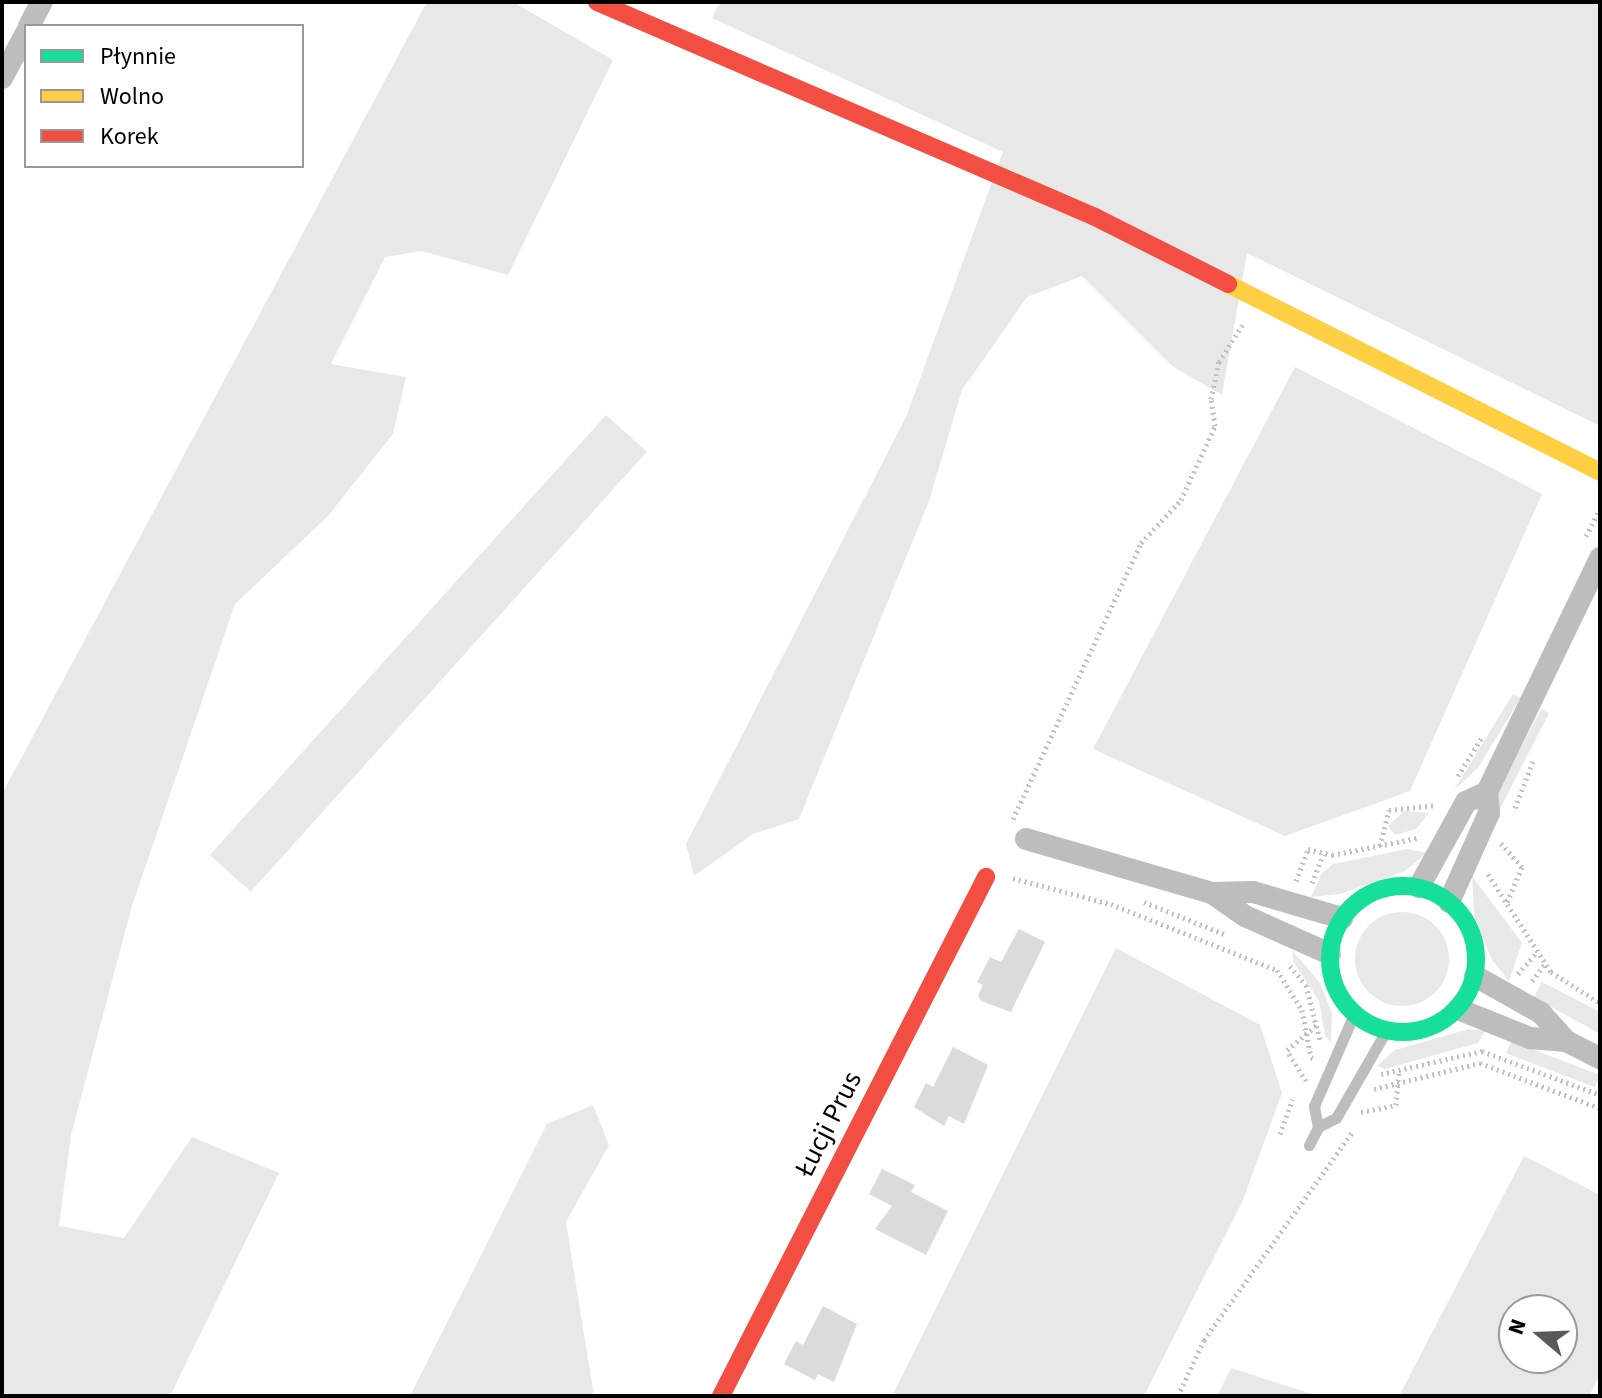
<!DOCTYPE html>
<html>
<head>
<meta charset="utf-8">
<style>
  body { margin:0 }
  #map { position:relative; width:1602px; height:1398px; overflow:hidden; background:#fff; font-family:"Source Sans 3",sans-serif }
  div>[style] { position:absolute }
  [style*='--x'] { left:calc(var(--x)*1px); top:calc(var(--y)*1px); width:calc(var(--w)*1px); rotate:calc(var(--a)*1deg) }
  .green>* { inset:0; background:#e8e8e8; transform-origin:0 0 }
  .round { border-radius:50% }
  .building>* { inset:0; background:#dbdbdb }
  .path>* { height:5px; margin-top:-2.5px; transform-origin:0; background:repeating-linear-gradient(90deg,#c2c2c2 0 2px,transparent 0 6px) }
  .lane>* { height:11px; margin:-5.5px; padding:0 5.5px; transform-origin:5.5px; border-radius:5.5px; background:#bdbdbd }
  .street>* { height:22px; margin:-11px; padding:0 11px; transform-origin:11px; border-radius:11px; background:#bdbdbd }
  .fast>* { height:18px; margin:-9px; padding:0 9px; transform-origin:9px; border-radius:9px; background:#16e098 }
  .fast>.ring { margin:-9px; padding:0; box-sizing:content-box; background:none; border:18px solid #16e098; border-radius:50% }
  .slow>* { height:18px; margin:-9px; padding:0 9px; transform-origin:9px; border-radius:9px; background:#ffcf43 }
  .jam>* { height:18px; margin:-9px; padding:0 9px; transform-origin:9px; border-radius:9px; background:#f24e42 }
  span { translate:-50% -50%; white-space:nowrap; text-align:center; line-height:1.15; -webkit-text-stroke:8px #fff; paint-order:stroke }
  .street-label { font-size:28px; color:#000 }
  .frame { position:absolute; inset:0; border:4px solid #000; pointer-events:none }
  .legend { position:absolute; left:24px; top:24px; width:280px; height:144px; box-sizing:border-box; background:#fff; border:2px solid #999; margin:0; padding:10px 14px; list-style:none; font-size:24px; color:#000 }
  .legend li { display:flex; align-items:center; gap:16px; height:40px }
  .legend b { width:40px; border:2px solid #999 }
  .north { position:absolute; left:1498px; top:1294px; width:80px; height:80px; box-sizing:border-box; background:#fff; border:2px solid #999; border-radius:50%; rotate:289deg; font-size:22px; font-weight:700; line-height:32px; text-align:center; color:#000 }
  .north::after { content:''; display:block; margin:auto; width:28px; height:36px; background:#595959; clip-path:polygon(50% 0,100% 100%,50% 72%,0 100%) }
</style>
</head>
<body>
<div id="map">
  <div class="green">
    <div style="clip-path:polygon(427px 2px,513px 2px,613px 60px,508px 275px,422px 251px,385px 257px,331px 364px,406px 377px,393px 434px,328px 516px,235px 604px,132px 906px,71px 1135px,59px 1226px,124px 1238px,192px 1137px,279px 1173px,170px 1396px,2px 1396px,2px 794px)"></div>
    <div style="clip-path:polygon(720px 2px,1600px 2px,1600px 426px,1247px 253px,1222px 395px,1172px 366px,1082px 276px,1027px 297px,962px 390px,929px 501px,799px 819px,753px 834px,694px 876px,686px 844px,906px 417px,1003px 152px,712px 18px)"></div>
    <div style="clip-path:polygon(1295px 367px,1542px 494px,1410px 791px,1285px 836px,1093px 749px)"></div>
    <div style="left:606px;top:415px;width:55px;height:592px;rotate:42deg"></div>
    <div style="clip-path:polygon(1513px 694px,1520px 698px,1509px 717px,1478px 768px,1454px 790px)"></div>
    <div style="left:1541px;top:709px;width:9px;height:122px;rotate:27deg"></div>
    <div style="clip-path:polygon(1404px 811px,1429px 813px,1416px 829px,1395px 835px,1388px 826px)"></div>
    <div style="clip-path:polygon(1407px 849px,1427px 853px,1405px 871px,1340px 894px,1311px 897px,1322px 873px,1333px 864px)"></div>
    <div style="clip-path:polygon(1472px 876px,1522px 943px,1509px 981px,1492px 960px,1474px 915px)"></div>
    <div class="round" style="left:1355px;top:912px;width:94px;height:94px"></div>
    <div style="clip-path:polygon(1116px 948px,1260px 1025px,1282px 1093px,1243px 1200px,1144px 1396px,892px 1396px)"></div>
    <div style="clip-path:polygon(1292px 950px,1320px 983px,1332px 1013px,1331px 1043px,1325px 1035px,1319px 1001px,1293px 961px)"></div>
    <div style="clip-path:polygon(1542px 982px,1600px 1012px,1600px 1034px,1534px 997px)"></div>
    <div style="clip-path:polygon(1469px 1029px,1485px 1031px,1478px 1043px,1385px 1069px,1377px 1066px,1395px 1050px)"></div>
    <div style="left:1511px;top:1041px;width:95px;height:13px;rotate:21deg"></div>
    <div style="clip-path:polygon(593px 1105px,609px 1145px,566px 1222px,594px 1396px,410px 1396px,547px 1124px)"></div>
    <div style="clip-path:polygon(evenodd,1524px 1156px,1600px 1195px,1600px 1374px,1589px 1396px,1399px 1396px,1524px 1156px,1514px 1310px,1562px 1310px,1562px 1358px,1514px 1358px,1514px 1310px)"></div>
    <div style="clip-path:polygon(1231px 1368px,1318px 1396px,1217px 1396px)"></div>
  </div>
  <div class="building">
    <div style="clip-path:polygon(1019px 929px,1045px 942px,1011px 1012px,981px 1001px,978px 995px,983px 985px,977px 982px,990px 957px,1001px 962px)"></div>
    <div style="clip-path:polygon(953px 1047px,988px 1065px,964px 1124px,949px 1116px,944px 1126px,914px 1107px,926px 1083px,933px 1087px)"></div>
    <div style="clip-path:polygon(882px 1169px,915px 1185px,911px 1192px,948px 1211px,926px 1255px,875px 1229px,892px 1206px,869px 1194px)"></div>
    <div style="clip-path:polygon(823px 1306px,857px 1324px,834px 1382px,818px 1374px,815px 1380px,784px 1364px,796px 1341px,803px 1345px)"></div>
  </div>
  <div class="path">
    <div style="--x:1586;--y:536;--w:30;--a:-63"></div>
    <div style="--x:1458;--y:776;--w:46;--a:-58.4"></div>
    <div style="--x:1515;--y:808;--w:50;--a:-69"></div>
    <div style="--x:1013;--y:819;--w:304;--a:-65.1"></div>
    <div style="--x:1141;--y:543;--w:59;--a:-47.1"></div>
    <div style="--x:1181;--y:500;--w:81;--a:-65.3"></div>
    <div style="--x:1215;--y:426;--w:27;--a:-98"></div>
    <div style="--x:1211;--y:399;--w:38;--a:-78"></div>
    <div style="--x:1219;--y:362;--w:45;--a:-57.7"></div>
    <div style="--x:1501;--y:843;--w:32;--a:49"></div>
    <div style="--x:1522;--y:867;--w:38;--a:113"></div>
    <div style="--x:1380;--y:846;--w:37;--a:-76"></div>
    <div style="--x:1389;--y:810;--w:48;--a:-5.9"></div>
    <div style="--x:1488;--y:874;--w:117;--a:57.3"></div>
    <div style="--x:1551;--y:972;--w:58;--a:32.3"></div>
    <div style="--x:1013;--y:878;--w:101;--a:14.9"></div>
    <div style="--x:1111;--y:904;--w:179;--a:21.7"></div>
    <div style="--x:1277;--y:970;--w:47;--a:58"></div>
    <div style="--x:1302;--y:1010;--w:48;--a:79.2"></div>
    <div style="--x:1311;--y:1057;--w:6;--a:31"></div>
    <div style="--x:1296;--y:881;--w:34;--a:-69"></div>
    <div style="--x:1308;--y:849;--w:25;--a:14"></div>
    <div style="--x:1332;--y:855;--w:87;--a:-11.3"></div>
    <div style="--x:1312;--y:883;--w:31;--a:-69"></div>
    <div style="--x:1144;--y:902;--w:86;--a:21.8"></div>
    <div style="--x:1290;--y:966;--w:25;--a:50"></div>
    <div style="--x:1306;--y:985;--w:57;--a:75.7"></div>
    <div style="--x:1518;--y:974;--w:29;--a:-49"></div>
    <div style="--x:1532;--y:981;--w:21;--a:-53"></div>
    <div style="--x:1381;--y:1074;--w:104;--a:-12.8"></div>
    <div style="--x:1482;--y:1051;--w:126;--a:20.4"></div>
    <div style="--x:1306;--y:1081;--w:36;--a:-122"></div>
    <div style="--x:1287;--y:1050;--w:40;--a:-40"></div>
    <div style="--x:1374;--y:1089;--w:109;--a:-13.8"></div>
    <div style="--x:1480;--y:1063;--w:128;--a:20.6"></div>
    <div style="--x:1361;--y:1112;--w:36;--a:-11"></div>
    <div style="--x:1396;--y:1105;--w:33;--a:-85"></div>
    <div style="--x:1280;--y:1134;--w:37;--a:-70"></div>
    <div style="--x:1178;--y:1396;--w:62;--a:-65.1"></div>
    <div style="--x:1204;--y:1340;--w:257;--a:-54.5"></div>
  </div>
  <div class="lane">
    <div style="--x:1318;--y:1127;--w:21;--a:-101"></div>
    <div style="--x:1314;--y:1106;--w:100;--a:-66.5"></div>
    <div style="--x:1309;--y:1145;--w:20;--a:-63"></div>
    <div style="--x:1318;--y:1127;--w:20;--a:-27"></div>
    <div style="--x:1336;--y:1118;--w:100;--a:-60.1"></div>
  </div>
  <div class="street">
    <div style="--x:29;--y:26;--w:27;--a:-62"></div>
    <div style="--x:2;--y:78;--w:51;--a:-61.9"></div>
    <div style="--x:1026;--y:839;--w:194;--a:16.2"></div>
    <div style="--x:1212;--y:893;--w:40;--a:34.9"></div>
    <div style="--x:1245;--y:916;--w:93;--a:24.1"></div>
    <div style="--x:1419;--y:887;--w:97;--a:-61.1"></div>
    <div style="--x:1466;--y:802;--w:23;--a:-25"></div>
    <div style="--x:1212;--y:893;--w:41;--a:-1.4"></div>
    <div style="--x:1253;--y:892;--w:93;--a:16.3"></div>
    <div style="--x:1449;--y:902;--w:98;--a:-65.8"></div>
    <div style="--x:1489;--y:813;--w:21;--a:-95"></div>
    <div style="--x:1487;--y:792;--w:260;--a:-64.2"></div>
    <div style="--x:1475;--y:976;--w:76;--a:29.3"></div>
    <div style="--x:1541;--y:1013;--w:38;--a:48"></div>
    <div style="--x:1566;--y:1041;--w:38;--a:27"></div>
    <div style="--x:1458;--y:1009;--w:78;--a:21.9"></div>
    <div style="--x:1530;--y:1038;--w:36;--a:5"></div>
  </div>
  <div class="fast">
    <div class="ring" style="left:1330px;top:886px;width:128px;height:128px"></div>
  </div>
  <div class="slow">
    <div style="--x:1228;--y:284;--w:417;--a:26.8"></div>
  </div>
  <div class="jam">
    <div style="--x:597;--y:2;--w:542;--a:23.35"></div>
    <div style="--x:1095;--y:217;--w:149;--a:26.7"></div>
    <div style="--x:721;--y:1396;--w:583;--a:-62.95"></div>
  </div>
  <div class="street-label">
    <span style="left:828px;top:1124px;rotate:-63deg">Łucji Prus</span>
  </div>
  <div class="frame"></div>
  <ul class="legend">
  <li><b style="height:10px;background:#16e098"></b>Płynnie</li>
  <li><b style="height:10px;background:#ffcf43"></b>Wolno</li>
  <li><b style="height:10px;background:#f24e42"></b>Korek</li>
  </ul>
  <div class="north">N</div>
</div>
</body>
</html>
